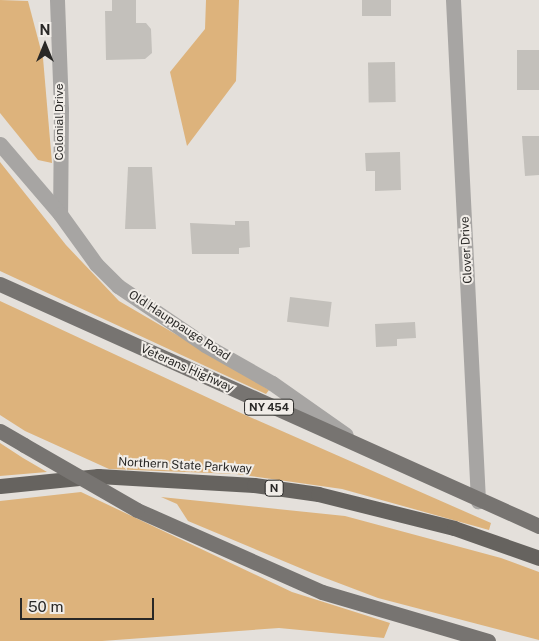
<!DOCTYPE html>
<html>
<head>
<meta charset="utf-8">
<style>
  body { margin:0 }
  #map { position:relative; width:539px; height:641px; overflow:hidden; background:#e4e0db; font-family:"Public Sans",sans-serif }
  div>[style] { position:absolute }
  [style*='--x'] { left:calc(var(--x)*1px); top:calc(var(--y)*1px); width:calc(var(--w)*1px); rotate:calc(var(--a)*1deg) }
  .green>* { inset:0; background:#ddb37c }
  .building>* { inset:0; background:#c3c0bb; transform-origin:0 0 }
  .street>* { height:15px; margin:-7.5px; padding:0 7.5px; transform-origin:7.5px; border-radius:7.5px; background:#a7a5a3 }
  .primary>* { height:15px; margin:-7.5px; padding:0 7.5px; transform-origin:7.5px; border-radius:7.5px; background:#777471 }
  .highway>* { height:15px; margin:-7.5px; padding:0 7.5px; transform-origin:7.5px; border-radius:7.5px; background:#66635f }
  .primary-bridge>* { height:15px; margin:-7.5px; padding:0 7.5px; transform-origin:7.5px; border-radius:7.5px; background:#777471 }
  span { translate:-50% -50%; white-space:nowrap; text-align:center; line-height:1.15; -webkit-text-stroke:4px #f1ede8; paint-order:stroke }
  .shield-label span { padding:1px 4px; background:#f1ede8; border:1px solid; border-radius:4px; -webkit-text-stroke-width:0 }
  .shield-label { font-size:11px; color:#292826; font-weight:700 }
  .street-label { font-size:12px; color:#292826 }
  .north { position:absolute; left:20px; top:20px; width:50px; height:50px; -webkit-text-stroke:4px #f1ede8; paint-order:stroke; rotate:0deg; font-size:14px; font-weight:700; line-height:20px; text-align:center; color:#292826 }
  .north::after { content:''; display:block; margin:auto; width:18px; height:22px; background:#292826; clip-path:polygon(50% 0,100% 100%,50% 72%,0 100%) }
  .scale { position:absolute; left:20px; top:598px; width:134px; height:22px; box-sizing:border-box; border:2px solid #292826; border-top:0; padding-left:6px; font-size:15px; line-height:18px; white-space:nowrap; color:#292826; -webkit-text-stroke:4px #f1ede8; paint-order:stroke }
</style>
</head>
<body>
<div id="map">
  <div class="green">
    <div style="clip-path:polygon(0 0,28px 1px,43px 58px,52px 163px,38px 160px,0 113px)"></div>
    <div style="clip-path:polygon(206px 0,239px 0,236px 81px,187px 146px,170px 72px,205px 29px)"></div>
    <div style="clip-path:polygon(0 162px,66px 245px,119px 301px,242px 373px,269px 390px,266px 394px,0 271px)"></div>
    <div style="clip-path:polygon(0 301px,243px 414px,491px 523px,489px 530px,342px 489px,236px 474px,109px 469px,25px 431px,0 415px)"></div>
    <div style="clip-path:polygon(0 443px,23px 458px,47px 472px,0 476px)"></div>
    <div style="clip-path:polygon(81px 492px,292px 592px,390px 623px,384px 638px,279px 628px,102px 641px,0 641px,0 501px)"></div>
    <div style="clip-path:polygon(161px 497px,345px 516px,501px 558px,539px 572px,539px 640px,378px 598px,312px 573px,188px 521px,177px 504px)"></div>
  </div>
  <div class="building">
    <div style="clip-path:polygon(112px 0,136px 0,136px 23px,146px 23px,151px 29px,152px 53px,145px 59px,106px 60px,105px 11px,112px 11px)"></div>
    <div style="left:362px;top:0;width:29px;height:16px"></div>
    <div style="left:517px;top:50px;width:22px;height:40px"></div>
    <div style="left:395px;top:62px;width:40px;height:27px;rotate:89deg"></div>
    <div style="clip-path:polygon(522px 136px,539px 136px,539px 175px,525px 176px)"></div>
    <div style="clip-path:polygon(400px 152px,401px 190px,375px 191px,375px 171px,366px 171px,365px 153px)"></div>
    <div style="clip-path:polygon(128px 167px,152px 167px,156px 229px,125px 229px)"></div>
    <div style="clip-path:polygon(235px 221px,249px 221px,250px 247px,239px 248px,239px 254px,192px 254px,190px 223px,235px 225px)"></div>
    <div style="left:290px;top:297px;width:42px;height:25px;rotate:7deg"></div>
    <div style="clip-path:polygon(415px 322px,416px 338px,397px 339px,397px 346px,376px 347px,375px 324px)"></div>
  </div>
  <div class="street">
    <div style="--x:57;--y:0;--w:109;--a:87.9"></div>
    <div style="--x:61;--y:109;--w:105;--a:90.5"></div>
    <div style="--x:453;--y:0;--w:502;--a:87.14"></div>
    <div style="--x:0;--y:144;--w:92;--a:49.4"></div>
    <div style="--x:60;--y:214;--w:62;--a:54.2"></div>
    <div style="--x:96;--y:264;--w:31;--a:45"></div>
    <div style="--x:118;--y:286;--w:105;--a:34.1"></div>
    <div style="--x:205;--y:345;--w:77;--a:29.6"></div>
    <div style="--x:272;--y:383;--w:90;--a:35.1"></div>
  </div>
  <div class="primary">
    <div style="--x:0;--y:284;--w:591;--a:24.18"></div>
    <div style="--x:0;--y:431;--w:28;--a:30"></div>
    <div style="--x:137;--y:510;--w:202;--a:23.9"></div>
    <div style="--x:322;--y:592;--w:173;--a:16.4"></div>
  </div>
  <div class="highway">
    <div style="--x:0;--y:486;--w:99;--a:-5.8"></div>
    <div style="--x:98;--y:476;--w:156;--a:3.3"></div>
    <div style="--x:254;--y:485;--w:65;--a:8"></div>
    <div style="--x:318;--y:494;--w:140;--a:14"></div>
    <div style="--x:454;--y:528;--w:90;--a:19.4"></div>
  </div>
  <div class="primary-bridge">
    <div style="--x:24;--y:445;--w:130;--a:29.9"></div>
  </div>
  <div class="shield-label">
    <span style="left:269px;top:407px">NY 454</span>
    <span style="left:274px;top:488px">N</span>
  </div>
  <div class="street-label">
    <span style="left:60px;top:122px;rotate:-90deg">Colonial Drive</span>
    <span style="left:467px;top:250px;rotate:-93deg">Clover Drive</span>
    <span style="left:179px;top:326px;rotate:33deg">Old Hauppauge Road</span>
    <span style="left:187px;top:369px;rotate:24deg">Veterans Highway</span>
    <span style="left:185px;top:466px;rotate:3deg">Northern State Parkway</span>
  </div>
  <div class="north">N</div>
  <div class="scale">50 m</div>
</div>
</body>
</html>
